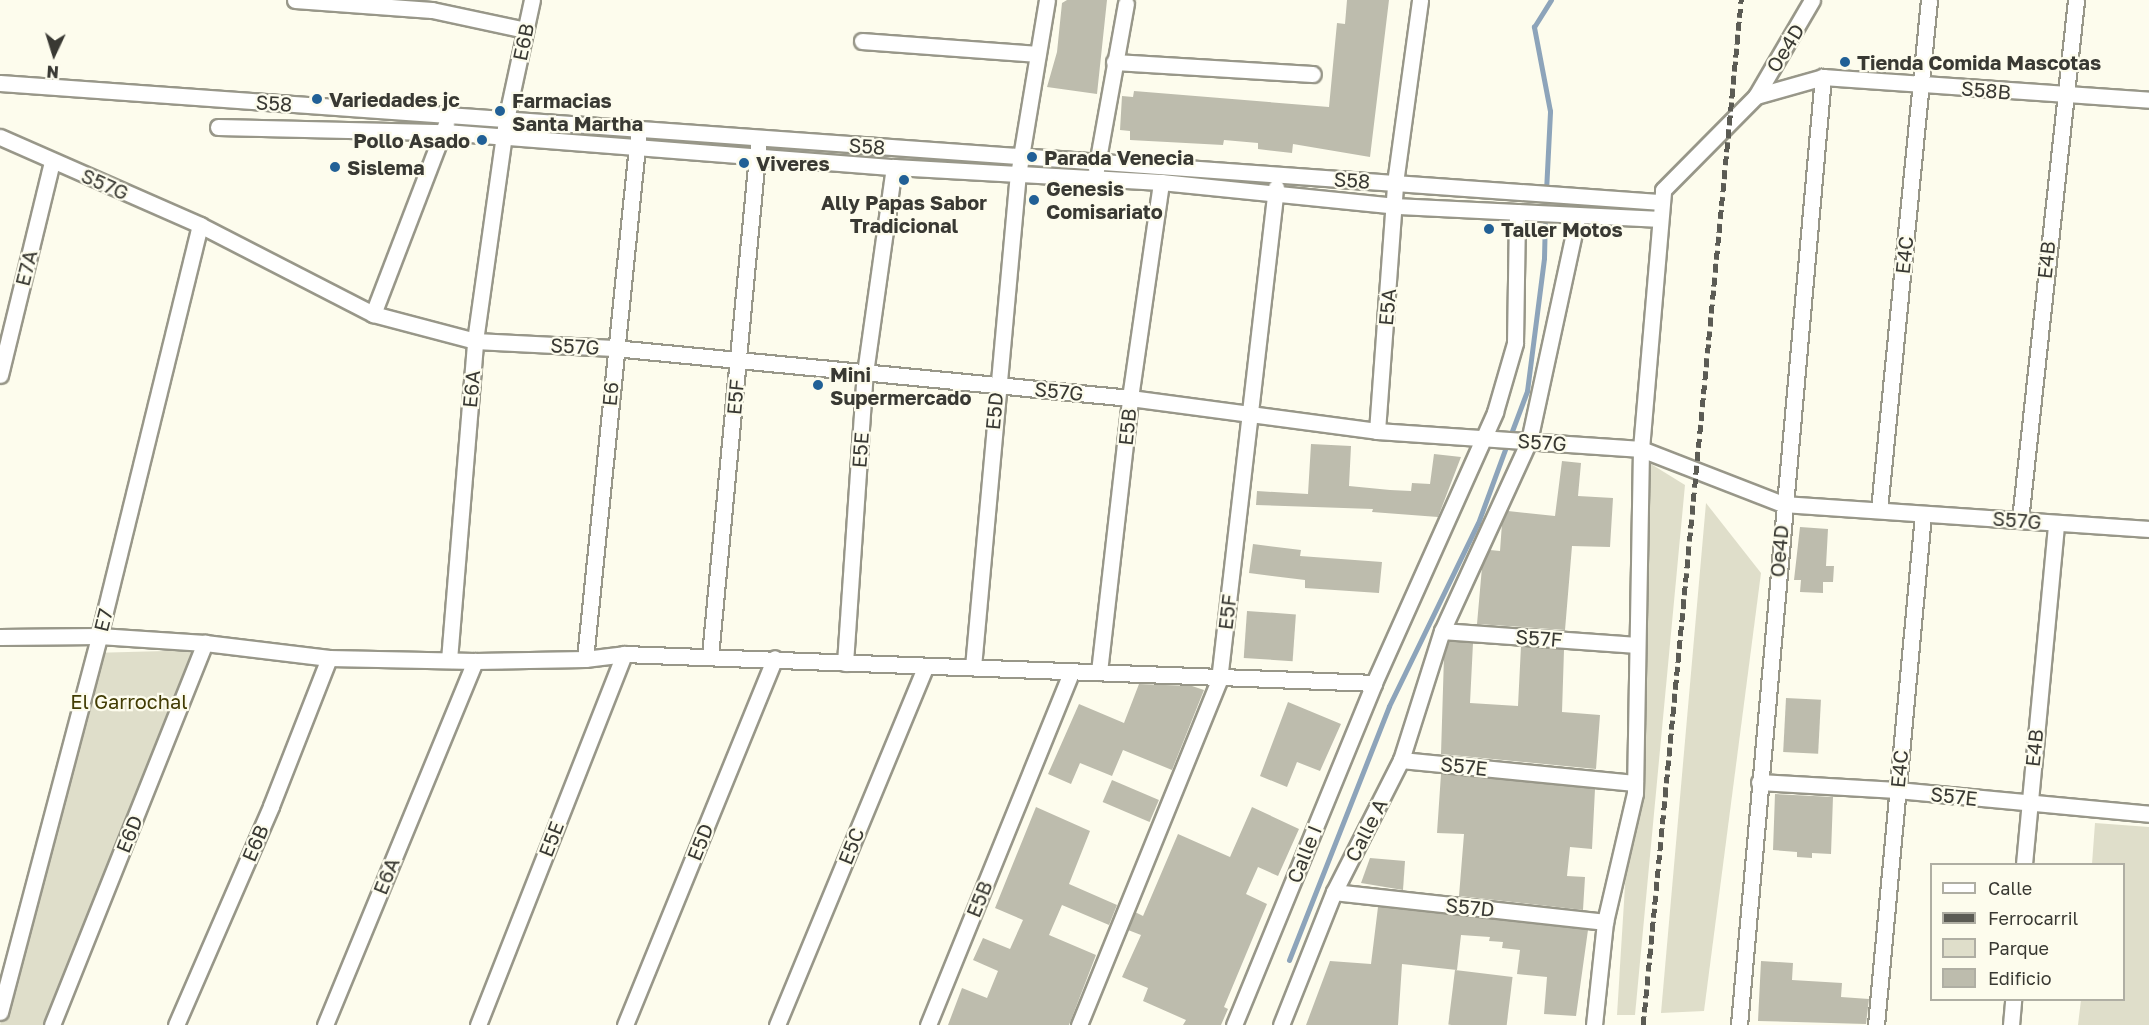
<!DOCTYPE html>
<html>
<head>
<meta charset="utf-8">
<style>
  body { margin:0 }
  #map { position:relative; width:2149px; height:1025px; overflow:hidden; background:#fdfced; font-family:"Golos Text",sans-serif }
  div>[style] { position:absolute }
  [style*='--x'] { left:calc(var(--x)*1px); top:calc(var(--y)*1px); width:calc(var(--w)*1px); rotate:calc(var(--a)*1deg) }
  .green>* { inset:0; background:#dfdeca }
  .stream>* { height:5px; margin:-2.5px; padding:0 2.5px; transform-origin:2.5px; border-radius:2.5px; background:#8da4ba }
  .building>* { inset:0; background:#bdbcad; transform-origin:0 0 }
  .roads { filter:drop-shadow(2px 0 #989789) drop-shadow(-2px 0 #989789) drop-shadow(0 2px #989789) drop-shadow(0 -2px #989789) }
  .street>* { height:15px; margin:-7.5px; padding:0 7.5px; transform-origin:7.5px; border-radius:7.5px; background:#fff }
  .rail>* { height:4.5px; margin-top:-2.25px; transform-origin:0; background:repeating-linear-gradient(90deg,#5b5b54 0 9px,transparent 0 13.5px) }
  .dots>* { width:16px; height:16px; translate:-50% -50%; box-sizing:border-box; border:3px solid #fdfced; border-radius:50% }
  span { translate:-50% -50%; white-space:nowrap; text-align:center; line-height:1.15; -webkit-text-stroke:4.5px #fdfced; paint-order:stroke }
  .street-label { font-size:20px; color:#393933 }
  .poi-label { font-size:20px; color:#393933; font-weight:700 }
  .left { translate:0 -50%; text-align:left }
  .right { translate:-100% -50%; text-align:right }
  .park-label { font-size:20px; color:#423c04 }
  .legend { position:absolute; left:1930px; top:863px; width:195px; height:138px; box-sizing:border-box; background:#fdfced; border:2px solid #afaea3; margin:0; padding:8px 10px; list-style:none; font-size:18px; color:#393933 }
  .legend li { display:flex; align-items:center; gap:12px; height:30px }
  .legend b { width:30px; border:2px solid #afaea3 }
  .north { position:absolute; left:24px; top:24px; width:60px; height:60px; -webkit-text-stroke:4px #fdfced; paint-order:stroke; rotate:184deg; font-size:16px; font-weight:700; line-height:24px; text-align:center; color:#393933 }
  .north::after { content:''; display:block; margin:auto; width:21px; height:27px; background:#393933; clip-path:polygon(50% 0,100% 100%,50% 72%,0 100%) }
</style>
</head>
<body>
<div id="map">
  <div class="green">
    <div style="clip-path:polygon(1651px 464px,1685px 485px,1635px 1015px,1617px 1015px)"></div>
    <div style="clip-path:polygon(1706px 503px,1761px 573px,1704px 1011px,1661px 1013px)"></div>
    <div style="clip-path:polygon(202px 650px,52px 1025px,0 1025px,91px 653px)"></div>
    <div style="clip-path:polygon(2095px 823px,2149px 827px,2149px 1025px,2078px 1025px,2081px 1000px,2124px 1000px,2124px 864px,2092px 864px)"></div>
  </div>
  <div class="stream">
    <div style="--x:1546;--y:191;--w:80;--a:-87.1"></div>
    <div style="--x:1550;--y:111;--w:86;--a:-100.8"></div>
    <div style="--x:1534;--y:27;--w:32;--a:-58"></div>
    <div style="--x:1512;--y:431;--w:43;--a:-69.4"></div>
    <div style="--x:1527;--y:391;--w:134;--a:-82.7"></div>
    <div style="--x:1544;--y:258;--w:41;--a:-88.6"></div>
    <div style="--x:1289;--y:960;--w:273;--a:-68.5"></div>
    <div style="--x:1389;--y:706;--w:203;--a:-64.1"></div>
    <div style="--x:1478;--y:523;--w:81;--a:-69.8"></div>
  </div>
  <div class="building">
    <div style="clip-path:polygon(1067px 0,1107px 0,1097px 94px,1047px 87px,1057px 52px,1062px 3px)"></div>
    <div style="clip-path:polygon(1347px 0,1389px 0,1370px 157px,1293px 144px,1292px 153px,1258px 149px,1258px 143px,1224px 140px,1223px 145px,1130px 140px,1130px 131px,1120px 130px,1122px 96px,1133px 97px,1134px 91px,1329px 107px,1337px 23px,1345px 24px)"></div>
    <div style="clip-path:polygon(1311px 444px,1351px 446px,1349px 486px,1390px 490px,1411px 491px,1412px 483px,1430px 484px,1434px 454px,1461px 457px,1438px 517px,1372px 512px,1373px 509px,1256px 505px,1257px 491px,1308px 494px)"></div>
    <div style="clip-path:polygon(1562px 461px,1581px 463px,1578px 496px,1613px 498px,1610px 547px,1572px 546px,1565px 630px,1477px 624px,1482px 567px,1490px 550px,1500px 551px,1502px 523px,1508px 511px,1555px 516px)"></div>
    <div style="clip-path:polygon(1800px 527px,1828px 529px,1826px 566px,1834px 566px,1833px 582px,1823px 582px,1823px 593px,1800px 592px,1801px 580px,1794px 580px)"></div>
    <div style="clip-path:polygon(1253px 544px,1301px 550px,1300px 556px,1382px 562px,1379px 593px,1305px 588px,1305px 580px,1249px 573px)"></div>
    <div style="left:1247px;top:611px;width:49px;height:47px;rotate:4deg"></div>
    <div style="clip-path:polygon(1449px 641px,1473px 643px,1470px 703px,1518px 706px,1521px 646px,1564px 650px,1562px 712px,1600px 715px,1596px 769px,1441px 754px,1444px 656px)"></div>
    <div style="clip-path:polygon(1139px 684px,1192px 686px,1204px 690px,1172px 770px,1123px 750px,1112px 776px,1080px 763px,1071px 784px,1048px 774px,1079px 704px,1124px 723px)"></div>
    <div style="left:1786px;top:698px;width:35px;height:54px;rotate:3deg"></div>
    <div style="clip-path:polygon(1288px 702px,1341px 724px,1320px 771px,1297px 762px,1287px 787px,1260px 776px)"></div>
    <div style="clip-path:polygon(1441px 774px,1595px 789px,1592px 849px,1570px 847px,1567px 876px,1585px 877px,1583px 910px,1459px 896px,1464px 834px,1437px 833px)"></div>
    <div style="left:1112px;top:780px;width:51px;height:24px;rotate:23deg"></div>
    <div style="clip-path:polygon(1775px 794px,1833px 797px,1831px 854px,1812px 853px,1812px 858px,1797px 857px,1797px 852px,1773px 850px)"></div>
    <div style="clip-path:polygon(1036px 807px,1090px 831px,1069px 884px,1117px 905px,1109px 925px,1062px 905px,1049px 935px,1096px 955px,1069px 1025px,948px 1025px,962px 988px,987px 998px,998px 971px,973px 960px,983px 938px,1010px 949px,1023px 920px,995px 908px)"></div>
    <div style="clip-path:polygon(1252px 807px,1299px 829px,1278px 876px,1258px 867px,1246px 894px,1267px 904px,1224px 1007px,1228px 1009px,1221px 1025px,1183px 1025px,1186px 1020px,1143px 1001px,1148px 988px,1122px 977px,1141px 935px,1128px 930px,1135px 912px,1143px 916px,1178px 834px,1230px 857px)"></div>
    <div style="clip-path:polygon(1370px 858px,1405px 861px,1403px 890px,1361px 883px)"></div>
    <div style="clip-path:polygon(1378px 907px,1588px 930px,1576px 1016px,1544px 1014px,1547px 977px,1517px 974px,1520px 950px,1502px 948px,1503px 942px,1489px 941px,1490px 937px,1461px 935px,1457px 970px,1402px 964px,1398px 1025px,1306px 1025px,1330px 961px,1371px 964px)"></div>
    <div style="clip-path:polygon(1761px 961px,1793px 963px,1792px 980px,1842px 983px,1841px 997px,1869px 999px,1866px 1024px,1758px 1021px)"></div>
    <div style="left:1455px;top:970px;width:58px;height:55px;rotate:7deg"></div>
  </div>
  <div class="roads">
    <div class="street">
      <div style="--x:295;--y:0;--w:137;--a:4.2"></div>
      <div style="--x:432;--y:10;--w:95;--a:12.1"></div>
      <div style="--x:862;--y:41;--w:176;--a:4.2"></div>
      <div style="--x:1114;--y:62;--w:199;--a:3.5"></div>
      <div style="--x:0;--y:83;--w:1666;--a:4.1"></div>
      <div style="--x:1756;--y:96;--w:111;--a:-59.7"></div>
      <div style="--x:218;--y:127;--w:227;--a:1.3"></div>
      <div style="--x:445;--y:132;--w:450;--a:4.5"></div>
      <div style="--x:894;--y:167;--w:267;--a:3.2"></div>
      <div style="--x:1161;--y:182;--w:236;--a:5.8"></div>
      <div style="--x:1396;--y:206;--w:263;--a:2.8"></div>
      <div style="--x:0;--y:137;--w:219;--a:23.7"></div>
      <div style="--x:200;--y:225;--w:195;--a:27.2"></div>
      <div style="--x:373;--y:314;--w:106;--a:14.8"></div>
      <div style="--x:475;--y:341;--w:139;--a:2.9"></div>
      <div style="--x:614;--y:348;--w:518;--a:5.53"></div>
      <div style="--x:1130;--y:398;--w:249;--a:7.6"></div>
      <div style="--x:1377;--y:431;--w:265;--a:3.9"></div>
      <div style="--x:1641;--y:449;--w:152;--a:21.2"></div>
      <div style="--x:1783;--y:504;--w:367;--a:3.9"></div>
      <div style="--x:1096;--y:170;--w:169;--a:-79.8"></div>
      <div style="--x:373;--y:314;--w:204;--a:-69"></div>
      <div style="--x:0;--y:375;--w:220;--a:-76.3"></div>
      <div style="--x:1377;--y:431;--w:249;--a:-85.8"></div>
      <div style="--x:1395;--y:183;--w:185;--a:-82.2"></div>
      <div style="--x:1879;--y:510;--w:512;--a:-84.4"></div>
      <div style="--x:2020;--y:520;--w:523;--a:-83.85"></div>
      <div style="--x:1442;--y:631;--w:195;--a:4.1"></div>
      <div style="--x:0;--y:637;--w:99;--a:-0.6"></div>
      <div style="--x:99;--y:636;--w:106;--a:3.8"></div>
      <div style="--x:205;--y:643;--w:125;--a:6.9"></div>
      <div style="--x:329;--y:658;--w:146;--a:1.2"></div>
      <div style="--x:475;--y:661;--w:110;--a:-1"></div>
      <div style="--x:585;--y:659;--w:39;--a:-7"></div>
      <div style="--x:624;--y:654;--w:751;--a:2.21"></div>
      <div style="--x:710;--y:656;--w:513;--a:-84.63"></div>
      <div style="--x:585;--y:659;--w:526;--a:-84.21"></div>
      <div style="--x:449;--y:660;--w:320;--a:-85.3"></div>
      <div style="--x:475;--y:341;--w:223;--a:-82"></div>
      <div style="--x:506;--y:120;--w:123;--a:-77.8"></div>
      <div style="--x:845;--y:663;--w:291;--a:-86.1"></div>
      <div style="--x:865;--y:373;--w:208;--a:-82"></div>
      <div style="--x:973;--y:667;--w:494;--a:-84.8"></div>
      <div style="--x:1018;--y:175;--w:177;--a:-80.6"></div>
      <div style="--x:1099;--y:672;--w:276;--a:-83.5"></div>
      <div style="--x:1130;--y:398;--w:218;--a:-81.8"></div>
      <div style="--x:1401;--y:760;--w:235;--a:5.6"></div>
      <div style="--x:1759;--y:782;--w:138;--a:3.3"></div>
      <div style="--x:1897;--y:790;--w:253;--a:5.4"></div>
      <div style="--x:2024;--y:864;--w:342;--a:-84.6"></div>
      <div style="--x:1334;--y:892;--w:273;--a:6.3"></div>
      <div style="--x:0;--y:1012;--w:389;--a:-75.2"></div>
      <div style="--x:99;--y:636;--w:423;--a:-76.2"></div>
      <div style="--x:52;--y:1025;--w:412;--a:-68.2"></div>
      <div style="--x:176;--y:1025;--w:239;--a:-66.5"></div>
      <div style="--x:271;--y:806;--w:159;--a:-68.6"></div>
      <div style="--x:325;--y:1025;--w:394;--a:-67.6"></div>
      <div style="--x:478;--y:1025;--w:399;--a:-68.5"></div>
      <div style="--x:625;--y:1025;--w:396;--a:-67.8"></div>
      <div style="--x:777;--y:1025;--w:387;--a:-67.5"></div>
      <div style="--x:928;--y:1025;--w:380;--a:-67.9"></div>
      <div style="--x:1079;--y:1025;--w:372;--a:-67.9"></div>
      <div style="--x:1219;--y:680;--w:496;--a:-83.4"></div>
      <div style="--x:1234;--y:1025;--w:370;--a:-67.7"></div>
      <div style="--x:1374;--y:683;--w:297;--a:-65.9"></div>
      <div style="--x:1495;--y:412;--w:72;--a:-73.8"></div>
      <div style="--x:1515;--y:343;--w:131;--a:-89.1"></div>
      <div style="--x:1281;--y:1025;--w:143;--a:-68.3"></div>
      <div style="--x:1334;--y:892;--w:148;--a:-63.1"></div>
      <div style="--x:1401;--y:760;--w:135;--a:-72.4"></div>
      <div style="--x:1442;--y:631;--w:209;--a:-65.4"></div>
      <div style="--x:1529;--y:441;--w:231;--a:-77.8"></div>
      <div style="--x:1594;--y:1025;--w:104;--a:-83.9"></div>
      <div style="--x:1605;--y:922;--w:132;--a:-76.9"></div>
      <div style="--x:1635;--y:793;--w:344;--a:-89"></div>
      <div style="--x:1641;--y:449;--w:260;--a:-85.1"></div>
      <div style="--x:1663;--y:190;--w:132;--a:-45.3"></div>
      <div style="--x:1756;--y:96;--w:70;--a:-15.8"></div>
      <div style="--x:1823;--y:77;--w:327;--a:4"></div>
      <div style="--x:1739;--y:1025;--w:952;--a:-84.94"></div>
      <div style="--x:1876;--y:1025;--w:513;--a:-84.74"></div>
      <div style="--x:2011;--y:1025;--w:25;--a:-85"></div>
    </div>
  </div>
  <div class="rail">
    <div style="--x:1643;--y:1025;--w:1030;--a:-84.54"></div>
  </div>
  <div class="dots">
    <div style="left:1845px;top:62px;background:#216096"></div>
    <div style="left:317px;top:99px;background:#216096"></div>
    <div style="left:500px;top:111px;background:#216096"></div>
    <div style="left:482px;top:140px;background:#216096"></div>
    <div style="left:1032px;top:157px;background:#216096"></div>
    <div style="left:744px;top:163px;background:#216096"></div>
    <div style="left:335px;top:167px;background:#216096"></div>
    <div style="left:904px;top:180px;background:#216096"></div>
    <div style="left:1034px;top:200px;background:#216096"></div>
    <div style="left:1489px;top:229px;background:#216096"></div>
    <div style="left:818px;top:385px;background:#216096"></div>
  </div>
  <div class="street-label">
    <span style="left:523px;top:42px;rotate:-78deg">E6B</span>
    <span style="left:1785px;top:48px;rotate:-58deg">Oe4D</span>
    <span style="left:1986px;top:90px;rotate:5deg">S58B</span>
    <span style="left:274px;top:103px;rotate:4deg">S58</span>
    <span style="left:867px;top:146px;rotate:4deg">S58</span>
    <span style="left:1352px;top:180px;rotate:4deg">S58</span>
    <span style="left:105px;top:184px;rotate:24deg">S57G</span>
    <span style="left:1904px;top:255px;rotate:-84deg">E4C</span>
    <span style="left:2046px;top:260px;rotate:-84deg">E4B</span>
    <span style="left:26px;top:268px;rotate:-76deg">E7A</span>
    <span style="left:1387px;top:307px;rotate:-85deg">E5A</span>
    <span style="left:575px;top:346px;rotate:3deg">S57G</span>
    <span style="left:471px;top:389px;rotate:-85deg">E6A</span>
    <span style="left:1059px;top:391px;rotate:6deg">S57G</span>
    <span style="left:610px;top:394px;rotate:-85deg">E6</span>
    <span style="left:735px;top:397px;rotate:-85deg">E5F</span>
    <span style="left:994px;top:411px;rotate:-85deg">E5D</span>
    <span style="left:1127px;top:427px;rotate:-84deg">E5B</span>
    <span style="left:1542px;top:442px;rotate:4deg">S57G</span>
    <span style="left:860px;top:450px;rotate:-86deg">E5E</span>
    <span style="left:2017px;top:520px;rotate:5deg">S57G</span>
    <span style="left:1779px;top:551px;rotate:-85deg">Oe4D</span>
    <span style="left:1227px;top:612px;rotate:-83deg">E5F</span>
    <span style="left:103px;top:620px;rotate:-76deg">E7</span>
    <span style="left:1539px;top:638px;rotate:4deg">S57F</span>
    <span style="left:2034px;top:748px;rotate:-84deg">E4B</span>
    <span style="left:1464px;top:766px;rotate:6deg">S57E</span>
    <span style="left:1899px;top:769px;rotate:-85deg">E4C</span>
    <span style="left:1954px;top:796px;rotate:6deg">S57E</span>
    <span style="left:1366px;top:830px;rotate:-63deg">Calle A</span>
    <span style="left:129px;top:834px;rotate:-68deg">E6D</span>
    <span style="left:551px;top:839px;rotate:-69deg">E5E</span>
    <span style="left:700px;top:842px;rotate:-68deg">E5D</span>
    <span style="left:255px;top:843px;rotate:-67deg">E6B</span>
    <span style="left:851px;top:846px;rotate:-68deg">E5C</span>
    <span style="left:1304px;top:854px;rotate:-68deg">Calle I</span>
    <span style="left:386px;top:876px;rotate:-68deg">E6A</span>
    <span style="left:979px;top:899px;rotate:-68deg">E5B</span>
    <span style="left:1470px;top:907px;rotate:6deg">S57D</span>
  </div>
  <div class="poi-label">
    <span class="left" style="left:1857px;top:62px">Tienda Comida Mascotas</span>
    <span class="left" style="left:329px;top:99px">Variedades jc</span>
    <span class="left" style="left:512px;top:112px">Farmacias<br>Santa Martha</span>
    <span class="right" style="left:470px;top:140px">Pollo Asado</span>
    <span class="left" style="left:1044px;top:157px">Parada Venecia</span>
    <span class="left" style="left:756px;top:163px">Viveres</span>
    <span class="left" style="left:347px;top:167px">Sislema</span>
    <span class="left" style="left:1046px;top:200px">Genesis<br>Comisariato</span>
    <span style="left:904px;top:214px">Ally Papas Sabor<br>Tradicional</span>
    <span class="left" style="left:1501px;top:229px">Taller Motos</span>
    <span class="left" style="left:830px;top:386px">Mini<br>Supermercado</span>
  </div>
  <div class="park-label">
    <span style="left:129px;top:701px">El Garrochal</span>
  </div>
  <ul class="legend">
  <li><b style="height:8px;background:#fff"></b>Calle</li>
  <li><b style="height:8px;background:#5b5b54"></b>Ferrocarril</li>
  <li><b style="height:16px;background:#dfdeca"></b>Parque</li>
  <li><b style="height:16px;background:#bdbcad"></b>Edificio</li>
  </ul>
  <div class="north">N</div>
</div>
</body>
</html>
